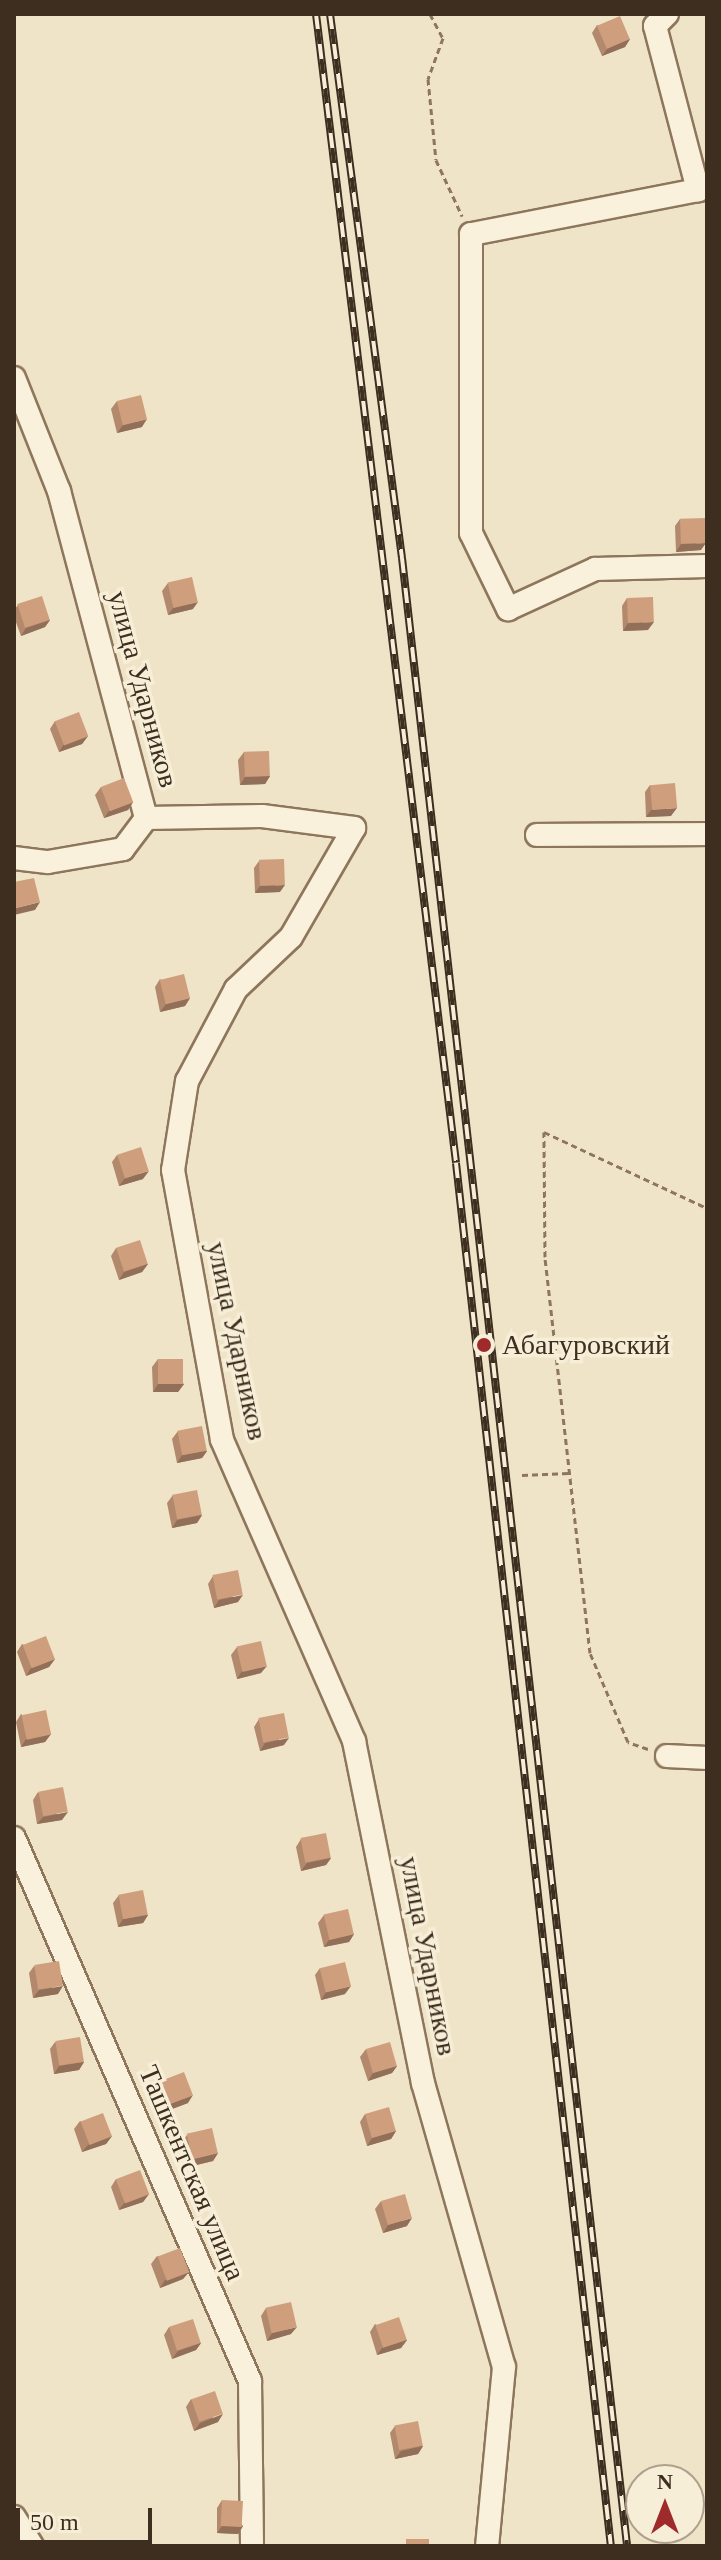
<!DOCTYPE html>
<html>
<head>
<meta charset="utf-8">
<style>
  body { margin:0 }
  #map { position:relative; width:721px; height:2560px; overflow:hidden; background:#f0e4c8; font-family:Georgia,serif }
  div>[style] { position:absolute }
  [style*='--x'] { left:calc(var(--x)*1px); top:calc(var(--y)*1px); width:calc(var(--w)*1px); rotate:calc(var(--a)*1deg) }
  .path>* { height:3px; margin-top:-1.5px; transform-origin:0; background:repeating-linear-gradient(90deg,#8d765c 0 6px,transparent 0 10px) }
  .roads { filter:drop-shadow(2px 0 #8d765c) drop-shadow(-2px 0 #8d765c) drop-shadow(0 2px #8d765c) drop-shadow(0 -2px #8d765c) }
  .minor>* { height:22px; margin:-11px; padding:0 11px; transform-origin:11px; border-radius:11px; background:#faf1dc }
  .rail>* { height:8px; margin-top:-4px; transform-origin:0; background:repeating-linear-gradient(90deg,#f7eed8 0 15px,#3d2e20 0 30px); box-sizing:border-box; border-block:2px solid #3d2e20 }
  .wall>* { inset:0; background:#b2896c }
  .shaded-wall>* { inset:0; background:#916f58 }
  .building>* { inset:0; background:#cf9f7d; transform-origin:0 0 }
  .dots>* { width:22px; height:22px; translate:-50% -50%; box-sizing:border-box; border:4px solid #f7eed8; border-radius:50% }
  span { translate:-50% -50%; white-space:nowrap; text-align:center; line-height:1.15; -webkit-text-stroke:7px #f7eed8; paint-order:stroke }
  .street-label { font-size:28px; color:#3d2e20 }
  .poi-label { font-size:28px; color:#3d2e20 }
  .left { translate:0 -50%; text-align:left }
  .frame { position:absolute; inset:0; border:16px solid #3d2e20; pointer-events:none }
  .north { position:absolute; left:625px; top:2464px; width:80px; height:80px; box-sizing:border-box; background:#f7eed8; border:2px solid #ada18e; border-radius:50%; rotate:0deg; font-size:22px; font-weight:700; line-height:32px; text-align:center; color:#3d2e20 }
  .north::after { content:''; display:block; margin:auto; width:28px; height:36px; background:#9e2a2b; clip-path:polygon(50% 0,100% 100%,50% 72%,0 100%) }
  .scale { position:absolute; left:16px; top:2508px; width:136px; height:36px; box-sizing:border-box; border:4px solid #3d2e20; border-top:0; padding-left:10px; font-size:24px; line-height:28px; white-space:nowrap; color:#3d2e20; -webkit-text-stroke:6px #f7eed8; paint-order:stroke }
</style>
</head>
<body>
<div id="map">
  <div class="path">
    <div style="--x:430;--y:14;--w:27;--a:62"></div>
    <div style="--x:443;--y:38;--w:44;--a:110.1"></div>
    <div style="--x:428;--y:79;--w:81;--a:84.4"></div>
    <div style="--x:436;--y:160;--w:62;--a:65.1"></div>
    <div style="--x:522;--y:1475;--w:47;--a:-2.4"></div>
    <div style="--x:648;--y:1749;--w:21;--a:-161"></div>
    <div style="--x:628;--y:1742;--w:97;--a:-113.1"></div>
    <div style="--x:590;--y:1653;--w:399;--a:-96.5"></div>
    <div style="--x:545;--y:1257;--w:125;--a:-90.5"></div>
    <div style="--x:544;--y:1132;--w:180;--a:25"></div>
  </div>
  <div class="roads">
    <div class="minor">
      <div style="--x:667;--y:14;--w:17;--a:135"></div>
      <div style="--x:655;--y:26;--w:170;--a:75.3"></div>
      <div style="--x:698;--y:190;--w:231;--a:169"></div>
      <div style="--x:471;--y:234;--w:299;--a:90"></div>
      <div style="--x:471;--y:533;--w:85;--a:64"></div>
      <div style="--x:508;--y:609;--w:96;--a:-24.7"></div>
      <div style="--x:595;--y:569;--w:112;--a:-1.5"></div>
      <div style="--x:14;--y:378;--w:122;--a:68.3"></div>
      <div style="--x:59;--y:491;--w:338;--a:75.1"></div>
      <div style="--x:146;--y:818;--w:116;--a:-1"></div>
      <div style="--x:262;--y:816;--w:93;--a:7.4"></div>
      <div style="--x:354;--y:828;--w:126;--a:120"></div>
      <div style="--x:291;--y:937;--w:76;--a:136.6"></div>
      <div style="--x:236;--y:989;--w:104;--a:118"></div>
      <div style="--x:187;--y:1081;--w:90;--a:98.9"></div>
      <div style="--x:173;--y:1170;--w:274;--a:79.7"></div>
      <div style="--x:222;--y:1440;--w:329;--a:66.3"></div>
      <div style="--x:354;--y:1741;--w:349;--a:78.6"></div>
      <div style="--x:423;--y:2083;--w:295;--a:74.1"></div>
      <div style="--x:504;--y:2367;--w:180;--a:95.4"></div>
      <div style="--x:537;--y:835;--w:170;--a:-0.3"></div>
      <div style="--x:14;--y:858;--w:34;--a:7"></div>
      <div style="--x:48;--y:862;--w:76;--a:-9.8"></div>
      <div style="--x:123;--y:849;--w:39;--a:-53"></div>
      <div style="--x:667;--y:1756;--w:40;--a:2.9"></div>
      <div style="--x:14;--y:1838;--w:592;--a:66.51"></div>
      <div style="--x:250;--y:2381;--w:165;--a:89.3"></div>
      <div style="--x:14;--y:2517;--w:34;--a:58"></div>
    </div>
  </div>
  <div class="rail">
    <div style="--x:316;--y:14;--w:1157;--a:83.05"></div>
    <div style="--x:456;--y:1163;--w:1392;--a:83.61"></div>
    <div style="--x:330;--y:14;--w:549;--a:82.46"></div>
    <div style="--x:402;--y:558;--w:2001;--a:83.54"></div>
  </div>
  <div class="wall">
    <div style="clip-path:polygon(597px 25px,630px 39px,625px 47px,602px 56px,592px 33px)"></div>
    <div style="clip-path:polygon(117px 401px,142px 427px,117px 433px,111px 409px)"></div>
    <div style="clip-path:polygon(680px 519px,701px 550px,676px 552px,675px 526px)"></div>
    <div style="clip-path:polygon(168px 583px,193px 609px,168px 615px,162px 591px)"></div>
    <div style="clip-path:polygon(627px 598px,648px 630px,623px 631px,622px 606px)"></div>
    <div style="clip-path:polygon(18px 605px,50px 620px,45px 627px,21px 636px,14px 617px,14px 610px)"></div>
    <div style="clip-path:polygon(55px 721px,88px 736px,82px 744px,59px 752px,50px 729px)"></div>
    <div style="clip-path:polygon(244px 752px,270px 776px,265px 784px,240px 785px,238px 760px)"></div>
    <div style="clip-path:polygon(650px 785px,671px 816px,646px 817px,645px 792px)"></div>
    <div style="clip-path:polygon(101px 787px,133px 802px,128px 810px,104px 818px,95px 795px)"></div>
    <div style="clip-path:polygon(259px 861px,280px 892px,255px 893px,254px 868px)"></div>
    <div style="clip-path:polygon(160px 979px,190px 998px,185px 1006px,160px 1012px,155px 987px)"></div>
    <div style="clip-path:polygon(117px 1155px,143px 1179px,119px 1186px,112px 1162px)"></div>
    <div style="clip-path:polygon(116px 1248px,148px 1264px,142px 1272px,119px 1280px,111px 1256px)"></div>
    <div style="clip-path:polygon(158px 1359px,184px 1384px,178px 1392px,153px 1392px,152px 1367px)"></div>
    <div style="clip-path:polygon(178px 1431px,207px 1451px,202px 1458px,177px 1463px,172px 1439px)"></div>
    <div style="clip-path:polygon(173px 1495px,202px 1515px,197px 1523px,172px 1528px,167px 1503px)"></div>
    <div style="clip-path:polygon(213px 1576px,238px 1602px,214px 1608px,208px 1584px)"></div>
    <div style="clip-path:polygon(22px 1644px,55px 1659px,49px 1667px,26px 1676px,17px 1652px)"></div>
    <div style="clip-path:polygon(237px 1647px,261px 1673px,237px 1679px,231px 1655px)"></div>
    <div style="clip-path:polygon(21px 1714px,51px 1734px,45px 1742px,21px 1747px,16px 1722px)"></div>
    <div style="clip-path:polygon(259px 1719px,284px 1745px,260px 1751px,254px 1727px)"></div>
    <div style="clip-path:polygon(38px 1792px,62px 1820px,37px 1824px,33px 1800px)"></div>
    <div style="clip-path:polygon(301px 1839px,331px 1858px,326px 1865px,301px 1871px,296px 1847px)"></div>
    <div style="clip-path:polygon(119px 1895px,148px 1915px,143px 1923px,118px 1927px,113px 1903px)"></div>
    <div style="clip-path:polygon(324px 1915px,354px 1934px,349px 1942px,324px 1947px,318px 1923px)"></div>
    <div style="clip-path:polygon(34px 1966px,58px 1994px,33px 1998px,29px 1973px)"></div>
    <div style="clip-path:polygon(320px 1968px,345px 1994px,321px 2000px,315px 1975px)"></div>
    <div style="clip-path:polygon(55px 2042px,84px 2062px,79px 2070px,54px 2074px,50px 2049px)"></div>
    <div style="clip-path:polygon(366px 2049px,397px 2066px,392px 2073px,368px 2081px,360px 2057px)"></div>
    <div style="clip-path:polygon(161px 2081px,188px 2103px,164px 2112px,155px 2088px)"></div>
    <div style="clip-path:polygon(365px 2114px,396px 2131px,391px 2139px,367px 2146px,360px 2122px)"></div>
    <div style="clip-path:polygon(80px 2121px,112px 2136px,106px 2144px,82px 2152px,74px 2129px)"></div>
    <div style="clip-path:polygon(187px 2135px,218px 2153px,213px 2161px,188px 2167px,182px 2142px)"></div>
    <div style="clip-path:polygon(116px 2179px,149px 2194px,143px 2202px,119px 2210px,111px 2187px)"></div>
    <div style="clip-path:polygon(381px 2201px,407px 2226px,383px 2233px,375px 2209px)"></div>
    <div style="clip-path:polygon(157px 2256px,189px 2272px,183px 2279px,160px 2288px,151px 2264px)"></div>
    <div style="clip-path:polygon(266px 2308px,291px 2334px,267px 2341px,261px 2316px)"></div>
    <div style="clip-path:polygon(375px 2324px,407px 2340px,401px 2348px,377px 2355px,370px 2332px)"></div>
    <div style="clip-path:polygon(169px 2327px,201px 2343px,196px 2350px,172px 2359px,164px 2335px)"></div>
    <div style="clip-path:polygon(191px 2399px,218px 2422px,194px 2431px,186px 2407px)"></div>
    <div style="clip-path:polygon(395px 2426px,423px 2446px,418px 2454px,395px 2459px,390px 2433px)"></div>
    <div style="clip-path:polygon(222px 2500px,243px 2526px,238px 2534px,217px 2533px,217px 2508px)"></div>
  </div>
  <div class="shaded-wall">
    <div style="clip-path:polygon(630px 39px,625px 47px,602px 56px,607px 49px)"></div>
    <div style="clip-path:polygon(147px 419px,142px 427px,117px 433px,123px 425px)"></div>
    <div style="clip-path:polygon(706px 543px,701px 550px,676px 552px,681px 544px)"></div>
    <div style="clip-path:polygon(198px 602px,193px 609px,168px 615px,174px 607px)"></div>
    <div style="clip-path:polygon(50px 620px,45px 627px,21px 636px,26px 628px)"></div>
    <div style="clip-path:polygon(654px 622px,648px 630px,623px 631px,628px 623px)"></div>
    <div style="clip-path:polygon(88px 736px,82px 744px,59px 752px,64px 744px)"></div>
    <div style="clip-path:polygon(270px 776px,265px 784px,240px 785px,245px 777px)"></div>
    <div style="clip-path:polygon(133px 802px,128px 810px,104px 818px,109px 811px)"></div>
    <div style="clip-path:polygon(677px 808px,671px 816px,646px 817px,651px 810px)"></div>
    <div style="clip-path:polygon(285px 885px,280px 892px,255px 893px,260px 886px)"></div>
    <div style="clip-path:polygon(40px 902px,35px 910px,14px 915px,14px 910px,16px 908px)"></div>
    <div style="clip-path:polygon(190px 998px,185px 1006px,160px 1012px,166px 1004px)"></div>
    <div style="clip-path:polygon(149px 1171px,143px 1179px,119px 1186px,125px 1178px)"></div>
    <div style="clip-path:polygon(148px 1264px,142px 1272px,119px 1280px,124px 1272px)"></div>
    <div style="clip-path:polygon(158px 1384px,184px 1384px,178px 1392px,153px 1392px)"></div>
    <div style="clip-path:polygon(207px 1451px,202px 1458px,177px 1463px,182px 1455px)"></div>
    <div style="clip-path:polygon(202px 1515px,197px 1523px,172px 1528px,177px 1520px)"></div>
    <div style="clip-path:polygon(243px 1595px,238px 1602px,214px 1608px,219px 1600px)"></div>
    <div style="clip-path:polygon(55px 1659px,49px 1667px,26px 1676px,31px 1668px)"></div>
    <div style="clip-path:polygon(267px 1666px,261px 1673px,237px 1679px,242px 1671px)"></div>
    <div style="clip-path:polygon(51px 1734px,45px 1742px,21px 1747px,26px 1739px)"></div>
    <div style="clip-path:polygon(289px 1738px,284px 1745px,260px 1751px,265px 1743px)"></div>
    <div style="clip-path:polygon(68px 1812px,62px 1820px,37px 1824px,43px 1817px)"></div>
    <div style="clip-path:polygon(331px 1858px,326px 1865px,301px 1871px,307px 1863px)"></div>
    <div style="clip-path:polygon(148px 1915px,143px 1923px,118px 1927px,123px 1919px)"></div>
    <div style="clip-path:polygon(354px 1934px,349px 1942px,324px 1947px,329px 1940px)"></div>
    <div style="clip-path:polygon(63px 1986px,58px 1994px,33px 1998px,39px 1990px)"></div>
    <div style="clip-path:polygon(351px 1986px,345px 1994px,321px 2000px,326px 1992px)"></div>
    <div style="clip-path:polygon(84px 2062px,79px 2070px,54px 2074px,59px 2066px)"></div>
    <div style="clip-path:polygon(397px 2066px,392px 2073px,368px 2081px,373px 2073px)"></div>
    <div style="clip-path:polygon(193px 2095px,188px 2103px,164px 2112px,170px 2104px)"></div>
    <div style="clip-path:polygon(396px 2131px,391px 2139px,367px 2146px,372px 2138px)"></div>
    <div style="clip-path:polygon(112px 2136px,106px 2144px,82px 2152px,88px 2145px)"></div>
    <div style="clip-path:polygon(218px 2153px,213px 2161px,188px 2167px,194px 2159px)"></div>
    <div style="clip-path:polygon(149px 2194px,143px 2202px,119px 2210px,125px 2202px)"></div>
    <div style="clip-path:polygon(412px 2218px,407px 2226px,383px 2233px,388px 2225px)"></div>
    <div style="clip-path:polygon(189px 2272px,183px 2279px,160px 2288px,165px 2280px)"></div>
    <div style="clip-path:polygon(297px 2327px,291px 2334px,267px 2341px,272px 2333px)"></div>
    <div style="clip-path:polygon(407px 2340px,401px 2348px,377px 2355px,382px 2348px)"></div>
    <div style="clip-path:polygon(201px 2343px,196px 2350px,172px 2359px,178px 2351px)"></div>
    <div style="clip-path:polygon(223px 2414px,218px 2422px,194px 2431px,200px 2423px)"></div>
    <div style="clip-path:polygon(423px 2446px,418px 2454px,395px 2459px,401px 2451px)"></div>
    <div style="clip-path:polygon(222px 2526px,243px 2526px,238px 2534px,217px 2533px)"></div>
  </div>
  <div class="building">
    <div style="left:620px;top:16px;width:25px;height:25px;rotate:67deg"></div>
    <div style="left:141px;top:395px;width:25px;height:25px;rotate:76deg"></div>
    <div style="left:705px;top:518px;width:25px;height:25px;rotate:88deg"></div>
    <div style="left:192px;top:577px;width:26px;height:25px;rotate:77deg"></div>
    <div style="left:42px;top:596px;width:25px;height:26px;rotate:72deg"></div>
    <div style="left:653px;top:597px;width:25px;height:26px;rotate:88deg"></div>
    <div style="left:79px;top:712px;width:26px;height:26px;rotate:69deg"></div>
    <div style="left:269px;top:751px;width:25px;height:25px;rotate:88deg"></div>
    <div style="left:124px;top:778px;width:26px;height:25px;rotate:69deg"></div>
    <div style="left:675px;top:783px;width:25px;height:25px;rotate:85deg"></div>
    <div style="left:284px;top:859px;width:26px;height:25px;rotate:88deg"></div>
    <div style="clip-path:polygon(34px 878px,40px 902px,16px 908px,14px 901px,14px 882px)"></div>
    <div style="left:184px;top:974px;width:25px;height:25px;rotate:76deg"></div>
    <div style="left:141px;top:1147px;width:25px;height:25px;rotate:72deg"></div>
    <div style="left:140px;top:1240px;width:25px;height:25px;rotate:72deg"></div>
    <div style="left:158px;top:1359px;width:25px;height:25px"></div>
    <div style="left:202px;top:1426px;width:25px;height:25px;rotate:79deg"></div>
    <div style="left:197px;top:1490px;width:25px;height:25px;rotate:79deg"></div>
    <div style="left:238px;top:1570px;width:25px;height:26px;rotate:79deg"></div>
    <div style="left:46px;top:1636px;width:25px;height:25px;rotate:69deg"></div>
    <div style="left:261px;top:1641px;width:26px;height:25px;rotate:77deg"></div>
    <div style="left:46px;top:1710px;width:25px;height:25px;rotate:78deg"></div>
    <div style="left:284px;top:1713px;width:25px;height:26px;rotate:79deg"></div>
    <div style="left:63px;top:1787px;width:25px;height:25px;rotate:79deg"></div>
    <div style="left:326px;top:1833px;width:25px;height:26px;rotate:79deg"></div>
    <div style="left:143px;top:1890px;width:25px;height:25px;rotate:79deg"></div>
    <div style="left:348px;top:1909px;width:26px;height:25px;rotate:77deg"></div>
    <div style="left:59px;top:1961px;width:25px;height:25px;rotate:81deg"></div>
    <div style="left:345px;top:1962px;width:25px;height:26px;rotate:76deg"></div>
    <div style="left:80px;top:2037px;width:25px;height:25px;rotate:81deg"></div>
    <div style="left:390px;top:2042px;width:25px;height:25px;rotate:74deg"></div>
    <div style="left:184px;top:2072px;width:25px;height:25px;rotate:69deg"></div>
    <div style="left:389px;top:2107px;width:25px;height:25px;rotate:74deg"></div>
    <div style="left:103px;top:2113px;width:25px;height:24px;rotate:69deg"></div>
    <div style="left:212px;top:2128px;width:26px;height:26px;rotate:77deg"></div>
    <div style="left:140px;top:2170px;width:26px;height:26px;rotate:69deg"></div>
    <div style="left:405px;top:2194px;width:25px;height:25px;rotate:74deg"></div>
    <div style="left:180px;top:2248px;width:26px;height:24px;rotate:69deg"></div>
    <div style="left:291px;top:2302px;width:26px;height:26px;rotate:77deg"></div>
    <div style="left:399px;top:2317px;width:24px;height:25px;rotate:71deg"></div>
    <div style="left:193px;top:2319px;width:25px;height:25px;rotate:72deg"></div>
    <div style="left:215px;top:2391px;width:24px;height:25px;rotate:71deg"></div>
    <div style="left:418px;top:2421px;width:25px;height:24px;rotate:79deg"></div>
    <div style="left:222px;top:2500px;width:21px;height:26px;rotate:3deg"></div>
    <div style="left:406px;top:2539px;width:23px;height:7px"></div>
  </div>
  <div class="dots">
    <div style="left:484px;top:1345px;background:#9e2a2b"></div>
  </div>
  <div class="street-label">
    <span style="left:143px;top:689px;rotate:75deg">улица Ударников</span>
    <span style="left:237px;top:1341px;rotate:78deg">улица Ударников</span>
    <span style="left:428px;top:1956px;rotate:79deg">улица Ударников</span>
    <span style="left:192px;top:2173px;rotate:67deg">Ташкентская улица</span>
  </div>
  <div class="poi-label">
    <span class="left" style="left:502px;top:1345px">Абагуровский</span>
  </div>
  <div class="frame"></div>
  <div class="north">N</div>
  <div class="scale">50 m</div>
</div>
</body>
</html>
